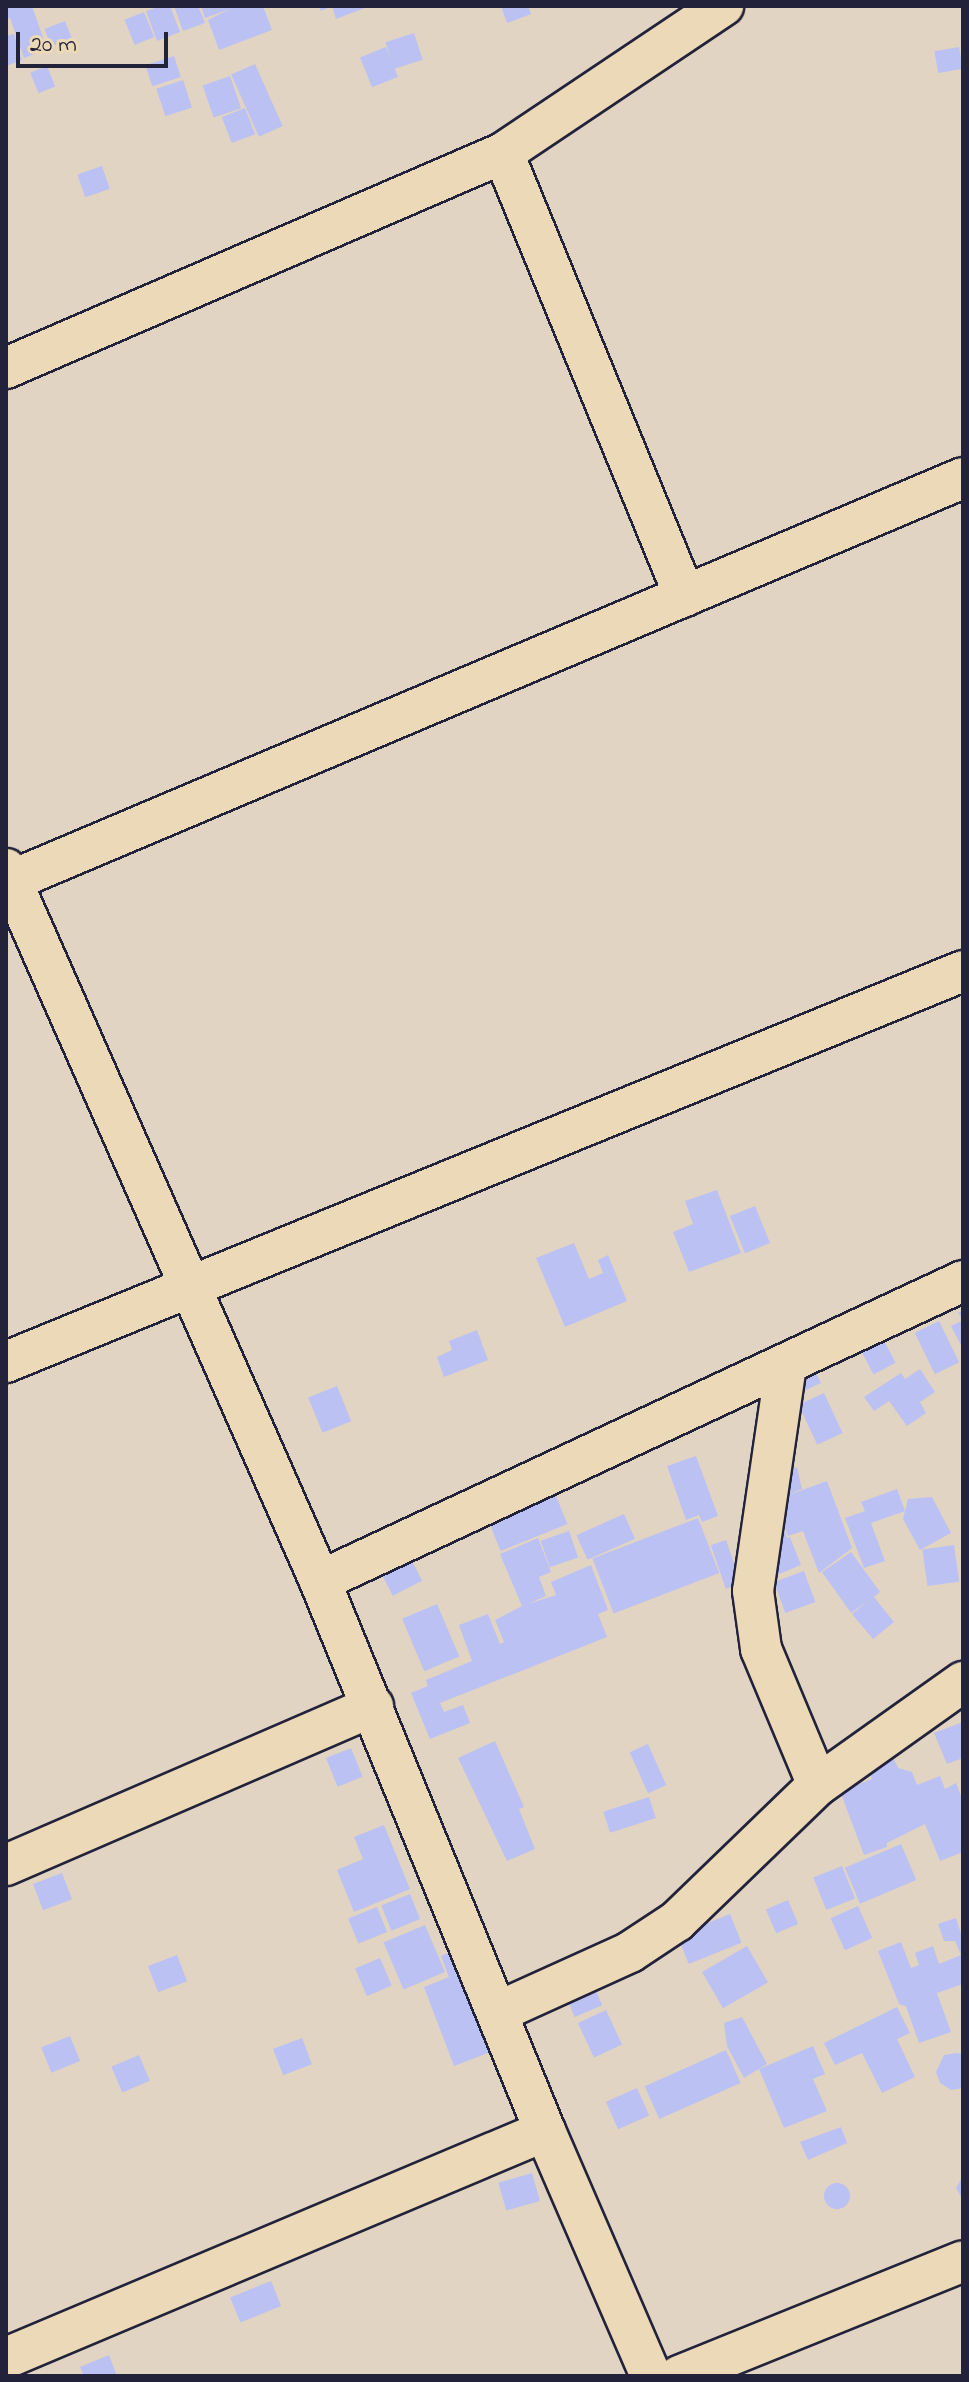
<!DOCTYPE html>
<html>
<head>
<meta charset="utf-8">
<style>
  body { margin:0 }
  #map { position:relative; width:969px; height:2382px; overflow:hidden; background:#e2d4c3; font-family:"Indie Flower",sans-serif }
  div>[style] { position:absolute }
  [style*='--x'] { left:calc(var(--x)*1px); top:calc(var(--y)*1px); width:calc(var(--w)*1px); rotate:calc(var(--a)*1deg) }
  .building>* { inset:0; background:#bbc1f2; transform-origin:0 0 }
  .round { border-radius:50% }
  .roads { filter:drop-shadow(2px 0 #22223b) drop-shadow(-2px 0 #22223b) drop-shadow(0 2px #22223b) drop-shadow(0 -2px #22223b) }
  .street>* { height:40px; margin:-20px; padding:0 20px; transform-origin:20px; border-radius:20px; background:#ecd9b7 }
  span { translate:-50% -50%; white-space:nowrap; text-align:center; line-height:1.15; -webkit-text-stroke:6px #ecd9b7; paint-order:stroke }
  .frame { position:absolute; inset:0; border:8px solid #22223b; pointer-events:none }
  .scale { position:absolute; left:16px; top:32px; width:152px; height:36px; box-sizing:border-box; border:4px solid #22223b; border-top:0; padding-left:10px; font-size:24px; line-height:28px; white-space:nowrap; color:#22223b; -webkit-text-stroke:6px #ecd9b7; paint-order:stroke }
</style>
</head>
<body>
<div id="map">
  <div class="building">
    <div style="clip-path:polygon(6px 6px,32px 6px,47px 49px,24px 58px,10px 18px,6px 19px)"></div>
    <div style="clip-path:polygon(161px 6px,170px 6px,180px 32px,157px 41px,146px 11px)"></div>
    <div style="clip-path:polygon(174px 6px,198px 6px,205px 23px,183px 31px)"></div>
    <div style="clip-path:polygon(201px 6px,263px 6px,272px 30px,219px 50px,208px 20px,230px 9px,205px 18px)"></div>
    <div style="clip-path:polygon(319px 6px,370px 6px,336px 19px,332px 6px,321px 11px)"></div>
    <div style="clip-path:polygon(501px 6px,528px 6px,531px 14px,507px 23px)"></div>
    <div style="left:144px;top:12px;width:27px;height:21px;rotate:68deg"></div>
    <div style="left:65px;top:21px;width:19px;height:22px;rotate:69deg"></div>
    <div style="left:414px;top:33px;width:28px;height:30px;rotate:72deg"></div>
    <div style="clip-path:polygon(14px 34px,22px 60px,6px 66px,6px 36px)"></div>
    <div style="left:386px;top:47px;width:32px;height:28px;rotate:68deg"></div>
    <div style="left:959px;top:47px;width:22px;height:25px;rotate:80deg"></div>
    <div style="left:174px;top:56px;width:22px;height:30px;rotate:72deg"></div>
    <div style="left:255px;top:64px;width:68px;height:26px;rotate:66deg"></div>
    <div style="left:47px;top:66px;width:22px;height:18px;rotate:68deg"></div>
    <div style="left:230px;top:76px;width:34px;height:29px;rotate:71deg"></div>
    <div style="left:183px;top:80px;width:29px;height:28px;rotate:72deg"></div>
    <div style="left:245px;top:108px;width:28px;height:25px;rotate:69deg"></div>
    <div style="left:102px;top:166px;width:24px;height:26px;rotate:71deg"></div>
    <div style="clip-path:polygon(717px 1190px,741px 1253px,689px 1272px,673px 1232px,693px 1224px,685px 1201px)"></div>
    <div style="left:755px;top:1206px;width:40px;height:27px;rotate:68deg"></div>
    <div style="clip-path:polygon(574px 1243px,589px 1279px,603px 1273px,598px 1260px,608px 1255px,627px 1301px,565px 1327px,536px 1258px)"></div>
    <div style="clip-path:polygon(963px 1310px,963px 1349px,951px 1326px,963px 1320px,958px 1313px)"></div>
    <div style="left:939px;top:1321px;width:46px;height:27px;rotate:64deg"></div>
    <div style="clip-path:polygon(477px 1330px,488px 1360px,444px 1377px,437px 1357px,452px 1350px,449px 1341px)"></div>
    <div style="left:883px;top:1339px;width:27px;height:25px;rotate:62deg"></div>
    <div style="clip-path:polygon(805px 1351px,821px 1383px,795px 1395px)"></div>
    <div style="clip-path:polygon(920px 1369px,935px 1392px,920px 1402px,926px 1413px,907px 1426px,889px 1401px,874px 1411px,864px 1397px,901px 1373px,905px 1379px)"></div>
    <div style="left:337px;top:1386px;width:38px;height:31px;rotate:68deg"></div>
    <div style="left:824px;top:1393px;width:44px;height:28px;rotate:65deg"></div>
    <div style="clip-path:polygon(696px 1456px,718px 1516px,702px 1522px,699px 1515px,686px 1520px,667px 1466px)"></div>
    <div style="clip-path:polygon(797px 1467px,802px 1489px,786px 1496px,827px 1481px,852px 1548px,819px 1573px,803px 1531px,788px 1536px,775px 1500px,787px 1538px,790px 1537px,801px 1565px,767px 1579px,764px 1538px,745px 1485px)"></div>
    <div style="left:552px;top:1486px;width:41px;height:72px;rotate:68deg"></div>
    <div style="clip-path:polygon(897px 1489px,905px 1511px,871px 1523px,885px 1561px,864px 1568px,845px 1518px,865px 1511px,861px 1502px)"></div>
    <div style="clip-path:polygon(932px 1497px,951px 1533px,920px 1550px,903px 1519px,908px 1499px)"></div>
    <div style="left:624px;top:1514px;width:27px;height:52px;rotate:66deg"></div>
    <div style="left:698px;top:1518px;width:59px;height:113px;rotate:69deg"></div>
    <div style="left:569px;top:1531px;width:28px;height:30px;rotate:71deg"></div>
    <div style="clip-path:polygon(538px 1538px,551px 1572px,539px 1577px,546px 1596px,528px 1604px,556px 1595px,551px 1582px,591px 1565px,608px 1610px,598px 1614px,607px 1637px,440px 1703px,444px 1712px,463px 1705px,470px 1723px,430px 1739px,411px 1693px,428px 1686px,426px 1680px,472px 1661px,459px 1625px,488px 1614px,500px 1644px,504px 1642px,495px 1620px,522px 1606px,500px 1554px)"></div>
    <div style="left:726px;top:1540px;width:46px;height:16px;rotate:71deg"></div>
    <div style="left:954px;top:1545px;width:37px;height:32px;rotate:82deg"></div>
    <div style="clip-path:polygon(851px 1552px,880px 1592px,874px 1597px,894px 1622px,873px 1639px,852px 1614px,869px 1600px,851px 1613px,822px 1572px)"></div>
    <div style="left:409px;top:1555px;width:29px;height:33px;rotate:63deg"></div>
    <div style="left:804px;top:1571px;width:33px;height:32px;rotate:70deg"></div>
    <div style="left:437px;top:1604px;width:57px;height:38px;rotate:67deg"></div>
    <div style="clip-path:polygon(963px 1722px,963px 1758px,947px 1764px,934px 1733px)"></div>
    <div style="clip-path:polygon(495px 1741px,524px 1807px,519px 1809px,535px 1849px,507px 1861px,458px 1758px)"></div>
    <div style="left:648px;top:1744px;width:45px;height:20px;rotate:66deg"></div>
    <div style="left:351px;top:1748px;width:31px;height:27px;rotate:68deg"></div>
    <div style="clip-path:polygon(894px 1759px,898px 1768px,912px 1772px,917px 1785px,940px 1776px,945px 1789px,956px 1783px,963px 1801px,963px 1852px,940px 1861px,925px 1824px,887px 1843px,887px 1847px,864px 1855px,840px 1791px,872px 1779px,868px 1768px)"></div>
    <div style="left:649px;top:1797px;width:22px;height:48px;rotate:72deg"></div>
    <div style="clip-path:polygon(384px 1825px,410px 1889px,354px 1912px,337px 1870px,363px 1859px,354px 1837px)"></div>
    <div style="left:901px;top:1844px;width:39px;height:61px;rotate:67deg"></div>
    <div style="left:842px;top:1866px;width:35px;height:31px;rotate:68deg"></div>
    <div style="left:62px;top:1873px;width:28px;height:31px;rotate:69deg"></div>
    <div style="left:410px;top:1894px;width:27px;height:31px;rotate:68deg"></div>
    <div style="left:788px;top:1900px;width:26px;height:24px;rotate:67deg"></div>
    <div style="left:858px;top:1906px;width:35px;height:30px;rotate:66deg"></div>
    <div style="left:377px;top:1907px;width:27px;height:31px;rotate:68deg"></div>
    <div style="left:730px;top:1914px;width:31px;height:57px;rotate:68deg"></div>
    <div style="clip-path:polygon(956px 1918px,963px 1940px,963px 1984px,937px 1993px,951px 2032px,919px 2043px,906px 2006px,899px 2004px,878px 1951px,901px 1942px,911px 1968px,919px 1965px,915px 1953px,933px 1946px,939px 1964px,961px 1955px,955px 1941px,944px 1941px,938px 1924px)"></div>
    <div style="left:425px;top:1925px;width:51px;height:45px;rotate:67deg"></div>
    <div style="left:747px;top:1946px;width:42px;height:52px;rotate:60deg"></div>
    <div style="clip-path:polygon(462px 1947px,501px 2048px,454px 2066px,424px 1987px,449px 1977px,441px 1956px)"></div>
    <div style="left:177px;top:1955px;width:28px;height:31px;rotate:69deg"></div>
    <div style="left:380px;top:1958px;width:30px;height:27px;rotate:67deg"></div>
    <div style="left:589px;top:1974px;width:34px;height:30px;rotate:67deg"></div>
    <div style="clip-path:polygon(897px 2007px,910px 2033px,897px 2039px,915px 2077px,882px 2093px,862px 2053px,835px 2065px,824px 2043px)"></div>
    <div style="left:606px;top:2010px;width:38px;height:31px;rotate:65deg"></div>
    <div style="clip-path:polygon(742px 2017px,767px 2064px,744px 2078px,727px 2046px,724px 2023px)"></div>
    <div style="left:70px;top:2036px;width:27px;height:31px;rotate:68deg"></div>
    <div style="left:302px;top:2038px;width:28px;height:31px;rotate:69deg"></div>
    <div style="clip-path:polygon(813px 2046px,825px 2074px,813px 2079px,827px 2111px,784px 2128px,759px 2069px)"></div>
    <div style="left:726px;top:2050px;width:36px;height:89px;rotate:66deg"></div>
    <div style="clip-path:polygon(956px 2053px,963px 2054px,963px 2088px,951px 2090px,940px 2083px,936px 2072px,944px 2055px)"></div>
    <div style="left:139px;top:2055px;width:28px;height:30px;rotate:67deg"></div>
    <div style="left:637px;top:2088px;width:30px;height:34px;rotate:66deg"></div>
    <div style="clip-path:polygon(841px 2127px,847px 2143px,808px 2160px,800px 2142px)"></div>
    <div style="left:532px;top:2173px;width:29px;height:35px;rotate:74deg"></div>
    <div style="clip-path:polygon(963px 2176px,963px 2200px,956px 2188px)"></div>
    <div class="round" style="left:824px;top:2183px;width:26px;height:26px"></div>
    <div style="left:271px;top:2281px;width:27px;height:44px;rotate:68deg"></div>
    <div style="clip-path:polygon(109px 2355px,117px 2376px,84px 2376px,80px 2367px)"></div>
  </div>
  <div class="roads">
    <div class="street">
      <div style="--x:503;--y:153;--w:479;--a:67.7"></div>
      <div style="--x:6;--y:368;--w:542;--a:-23.39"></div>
      <div style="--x:503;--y:153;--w:265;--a:-33.8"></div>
      <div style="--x:6;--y:869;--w:778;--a:66.2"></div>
      <div style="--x:320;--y:1581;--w:594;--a:67.75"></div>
      <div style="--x:545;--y:2131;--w:267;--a:66.6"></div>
      <div style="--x:6;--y:883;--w:1039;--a:-22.94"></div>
      <div style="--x:6;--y:1362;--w:1034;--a:-22.22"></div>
      <div style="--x:786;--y:1365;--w:228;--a:98.3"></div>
      <div style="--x:753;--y:1591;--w:59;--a:82.1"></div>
      <div style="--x:761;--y:1649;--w:147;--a:67.3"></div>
      <div style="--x:320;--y:1581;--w:710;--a:-25.01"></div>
      <div style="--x:6;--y:1865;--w:400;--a:-23.4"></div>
      <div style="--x:498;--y:2012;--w:145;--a:-24.4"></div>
      <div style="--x:630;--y:1952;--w:56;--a:-33.4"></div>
      <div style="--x:677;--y:1921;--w:196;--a:-44"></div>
      <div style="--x:818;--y:1785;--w:178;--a:-35.4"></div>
      <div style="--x:6;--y:2358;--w:585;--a:-22.84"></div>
      <div style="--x:679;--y:2376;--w:306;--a:-22"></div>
    </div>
  </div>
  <div class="frame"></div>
  <div class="scale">20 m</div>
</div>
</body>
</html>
